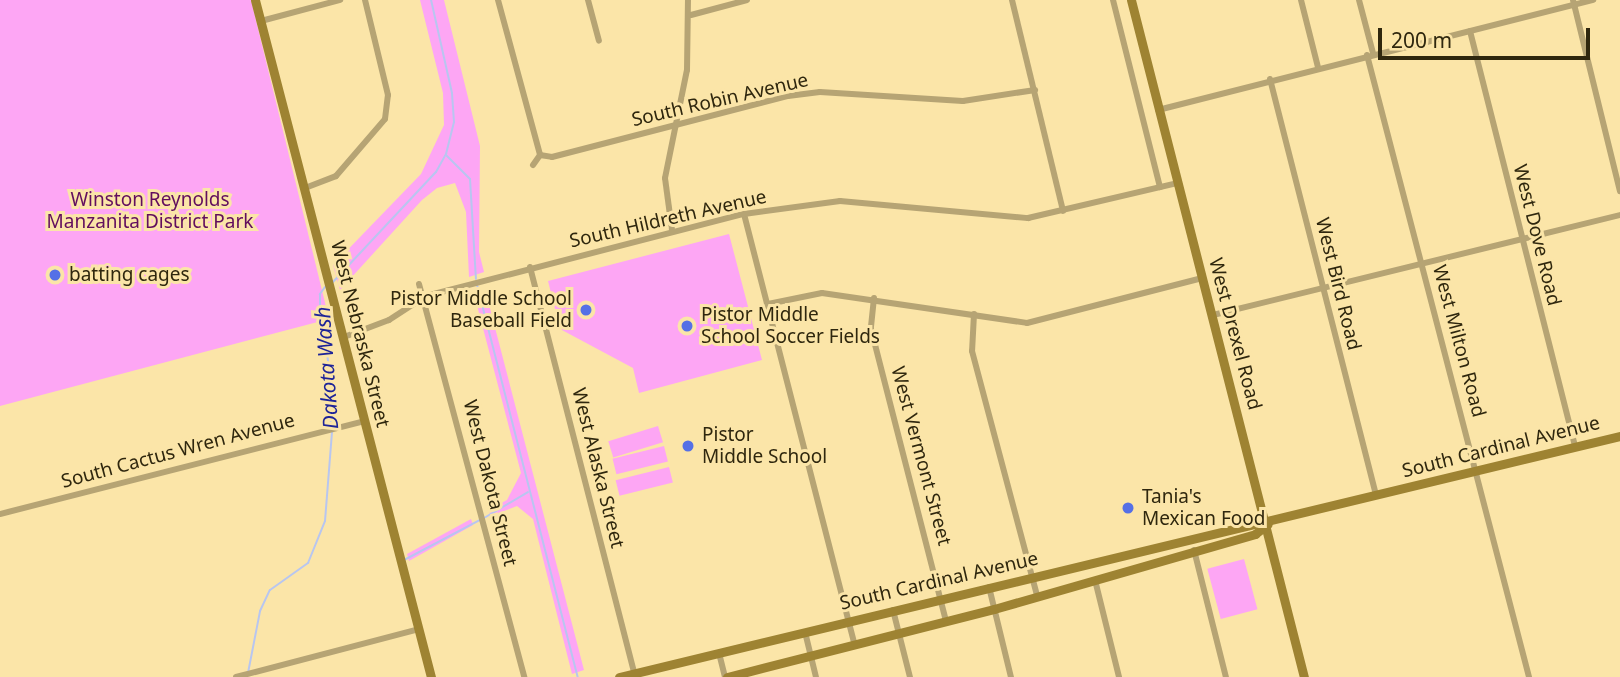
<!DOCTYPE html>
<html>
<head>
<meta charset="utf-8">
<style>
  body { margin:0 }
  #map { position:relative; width:1620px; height:677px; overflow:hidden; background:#fbe5a8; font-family:"Noto Sans",sans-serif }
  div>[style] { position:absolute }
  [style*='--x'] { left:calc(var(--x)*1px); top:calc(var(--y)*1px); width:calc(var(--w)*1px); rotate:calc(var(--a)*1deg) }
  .green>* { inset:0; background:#fda6f4; transform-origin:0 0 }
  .stream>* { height:2px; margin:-1px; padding:0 1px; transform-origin:1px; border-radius:1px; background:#b8c6f0 }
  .street>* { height:6px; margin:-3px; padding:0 3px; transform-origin:3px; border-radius:3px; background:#b6a474 }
  .secondary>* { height:9px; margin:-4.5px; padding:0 4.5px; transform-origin:4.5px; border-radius:4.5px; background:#9e8332 }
  .dots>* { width:19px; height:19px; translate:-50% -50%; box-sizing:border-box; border:4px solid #fbe5a8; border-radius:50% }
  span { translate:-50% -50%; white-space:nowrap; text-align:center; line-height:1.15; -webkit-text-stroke:6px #fbe5a8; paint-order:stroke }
  .street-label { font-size:19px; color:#2f270e }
  .park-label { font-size:19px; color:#620e5e }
  .poi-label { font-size:19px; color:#2f270e }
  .left { translate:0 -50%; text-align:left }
  .right { translate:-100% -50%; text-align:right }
  .water-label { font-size:21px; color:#1e2498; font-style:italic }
  .scale { position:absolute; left:1378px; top:28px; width:212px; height:32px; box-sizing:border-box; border:4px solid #2f270e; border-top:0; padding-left:9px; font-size:21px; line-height:24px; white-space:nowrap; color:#2f270e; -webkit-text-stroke:5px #fbe5a8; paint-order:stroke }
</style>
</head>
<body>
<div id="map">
  <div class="green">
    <div style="clip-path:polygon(0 0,251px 0,329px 319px,0 406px)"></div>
    <div style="clip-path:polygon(420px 0,444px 0,480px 146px,479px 252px,484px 272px,469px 277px,466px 212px,455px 183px,437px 188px,422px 200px,340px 290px,333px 265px,421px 174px,444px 125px,443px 93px)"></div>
    <div style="clip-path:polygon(729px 234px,762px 360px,639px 393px,633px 368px,560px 329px,548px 281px)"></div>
    <div style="clip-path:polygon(486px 293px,584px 670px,572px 674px,533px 519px,517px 506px,491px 516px,488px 510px,507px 500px,521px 473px,474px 294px)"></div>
    <div style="left:658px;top:426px;width:17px;height:52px;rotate:73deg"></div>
    <div style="left:664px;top:446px;width:16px;height:53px;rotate:76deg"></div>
    <div style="left:669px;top:467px;width:16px;height:55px;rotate:76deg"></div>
    <div style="clip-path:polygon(471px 519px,473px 525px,409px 561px,407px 554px)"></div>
    <div style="left:1244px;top:559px;width:52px;height:38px;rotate:75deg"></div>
  </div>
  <div class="stream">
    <div style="--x:446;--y:155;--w:34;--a:45"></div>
    <div style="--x:470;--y:179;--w:100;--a:86.6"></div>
    <div style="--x:332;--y:283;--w:152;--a:-46.9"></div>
    <div style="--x:436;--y:172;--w:21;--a:-61"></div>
    <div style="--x:446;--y:154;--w:33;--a:-76"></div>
    <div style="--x:454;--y:122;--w:29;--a:-94"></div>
    <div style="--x:452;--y:93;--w:95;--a:-102.7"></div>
    <div style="--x:477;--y:285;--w:405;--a:75.6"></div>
    <div style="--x:325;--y:287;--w:9;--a:126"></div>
    <div style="--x:320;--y:294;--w:20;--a:90"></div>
    <div style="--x:320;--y:314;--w:53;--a:80.2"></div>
    <div style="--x:329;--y:366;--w:60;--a:88.1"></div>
    <div style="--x:484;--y:518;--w:51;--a:-30.6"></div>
    <div style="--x:404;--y:560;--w:86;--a:-27.8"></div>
    <div style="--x:248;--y:673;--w:63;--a:-79"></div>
    <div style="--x:260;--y:611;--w:23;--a:-65"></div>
    <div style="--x:270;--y:590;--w:47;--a:-35.4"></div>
    <div style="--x:308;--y:563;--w:45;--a:-68"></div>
    <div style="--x:325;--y:521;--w:89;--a:-85.5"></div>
  </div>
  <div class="street">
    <div style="--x:498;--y:0;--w:161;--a:74.8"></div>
    <div style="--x:588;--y:0;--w:42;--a:75"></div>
    <div style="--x:1012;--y:0;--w:217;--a:76.4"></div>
    <div style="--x:1113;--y:0;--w:193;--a:75.9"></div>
    <div style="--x:1301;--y:0;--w:69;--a:75.8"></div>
    <div style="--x:1359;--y:0;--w:55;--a:75.2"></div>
    <div style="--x:1573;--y:0;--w:197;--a:76.2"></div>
    <div style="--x:691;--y:15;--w:58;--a:-15"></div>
    <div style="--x:261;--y:21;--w:82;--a:-14.9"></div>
    <div style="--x:1470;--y:31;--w:428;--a:75.8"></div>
    <div style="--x:1367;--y:55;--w:643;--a:75.4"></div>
    <div style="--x:1270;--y:79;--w:430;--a:75.7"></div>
    <div style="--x:1158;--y:110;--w:449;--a:-14.2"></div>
    <div style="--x:540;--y:155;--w:12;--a:9"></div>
    <div style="--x:552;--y:157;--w:244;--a:-14.5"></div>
    <div style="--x:788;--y:96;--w:32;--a:-7"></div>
    <div style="--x:820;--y:92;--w:143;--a:3.6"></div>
    <div style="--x:963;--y:101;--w:73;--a:-8.7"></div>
    <div style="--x:533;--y:165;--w:12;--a:-55"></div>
    <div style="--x:305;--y:188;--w:33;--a:-21"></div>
    <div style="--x:336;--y:176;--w:75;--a:-49.3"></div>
    <div style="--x:385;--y:119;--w:24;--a:-83"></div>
    <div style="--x:388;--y:95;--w:98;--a:-103.6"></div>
    <div style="--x:744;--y:214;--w:443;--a:75.6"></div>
    <div style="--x:672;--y:230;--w:52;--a:-97.7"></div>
    <div style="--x:665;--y:178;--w:110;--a:-78.5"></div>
    <div style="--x:687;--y:70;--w:70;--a:-89.2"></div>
    <div style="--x:530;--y:267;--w:422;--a:75.6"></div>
    <div style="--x:419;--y:284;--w:407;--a:75"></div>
    <div style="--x:874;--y:298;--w:31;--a:96"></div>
    <div style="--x:871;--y:329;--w:301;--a:75.6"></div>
    <div style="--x:768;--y:304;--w:55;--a:-11.5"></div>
    <div style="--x:822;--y:293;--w:207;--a:8.3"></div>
    <div style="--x:1027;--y:323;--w:181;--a:-14.4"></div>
    <div style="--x:974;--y:314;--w:37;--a:93"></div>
    <div style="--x:972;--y:351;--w:253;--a:75.1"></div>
    <div style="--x:1213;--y:315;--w:419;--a:-13.8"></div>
    <div style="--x:344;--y:337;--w:48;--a:-20.7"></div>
    <div style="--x:389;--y:320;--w:44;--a:-33"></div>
    <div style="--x:426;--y:296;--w:328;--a:-14.5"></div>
    <div style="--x:744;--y:214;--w:97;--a:-7.7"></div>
    <div style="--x:840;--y:201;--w:189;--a:5.2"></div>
    <div style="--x:1028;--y:218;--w:153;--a:-13.2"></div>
    <div style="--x:0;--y:514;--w:376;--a:-14.3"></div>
    <div style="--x:1194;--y:550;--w:131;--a:75.9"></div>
    <div style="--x:1095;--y:580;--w:100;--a:76.1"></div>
    <div style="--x:989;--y:587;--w:93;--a:76.3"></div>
    <div style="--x:893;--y:610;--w:69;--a:75.8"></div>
    <div style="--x:805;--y:632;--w:46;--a:76.3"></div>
    <div style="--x:719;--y:653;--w:25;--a:76"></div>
    <div style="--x:236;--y:677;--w:189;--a:-14.7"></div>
  </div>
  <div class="secondary">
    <div style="--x:255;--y:0;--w:700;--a:75.43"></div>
    <div style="--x:1131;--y:0;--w:699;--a:75.67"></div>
    <div style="--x:619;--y:677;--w:1030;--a:-13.54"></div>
    <div style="--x:727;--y:677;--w:276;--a:-14.3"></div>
    <div style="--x:994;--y:609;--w:272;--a:-16"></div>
    <div style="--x:1255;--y:534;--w:16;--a:-38"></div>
  </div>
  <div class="dots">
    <div style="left:55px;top:275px;background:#5570e6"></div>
    <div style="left:586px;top:310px;background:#5570e6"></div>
    <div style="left:687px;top:326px;background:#5570e6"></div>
    <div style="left:688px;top:446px;background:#5570e6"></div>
    <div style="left:1128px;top:508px;background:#5570e6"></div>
  </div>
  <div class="street-label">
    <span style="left:720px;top:100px;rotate:-13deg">South Robin Avenue</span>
    <span style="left:668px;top:219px;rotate:-13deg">South Hildreth Avenue</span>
    <span style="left:1537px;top:235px;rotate:76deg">West Dove Road</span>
    <span style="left:1338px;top:284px;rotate:76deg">West Bird Road</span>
    <span style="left:360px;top:334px;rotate:76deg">West Nebraska Street</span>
    <span style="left:1235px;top:334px;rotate:75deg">West Drexel Road</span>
    <span style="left:1459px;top:341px;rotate:75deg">West Milton Road</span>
    <span style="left:1501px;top:447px;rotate:-14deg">South Cardinal Avenue</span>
    <span style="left:178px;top:451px;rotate:-15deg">South Cactus Wren Avenue</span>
    <span style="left:921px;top:456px;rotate:75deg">West Vermont Street</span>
    <span style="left:598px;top:468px;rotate:76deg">West Alaska Street</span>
    <span style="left:490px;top:483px;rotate:76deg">West Dakota Street</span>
    <span style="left:939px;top:581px;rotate:-13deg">South Cardinal Avenue</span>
  </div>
  <div class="park-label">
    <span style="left:150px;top:211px">Winston Reynolds<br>Manzanita District Park</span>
  </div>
  <div class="poi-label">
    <span class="left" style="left:69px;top:275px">batting cages</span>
    <span class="right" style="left:572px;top:310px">Pistor Middle School<br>Baseball Field</span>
    <span class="left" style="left:701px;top:326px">Pistor Middle<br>School Soccer Fields</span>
    <span class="left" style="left:702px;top:446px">Pistor<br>Middle School</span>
    <span class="left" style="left:1142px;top:508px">Tania's<br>Mexican Food</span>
  </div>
  <div class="water-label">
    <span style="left:326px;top:368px;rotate:-94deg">Dakota Wash</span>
  </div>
  <div class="scale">200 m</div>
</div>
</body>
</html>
